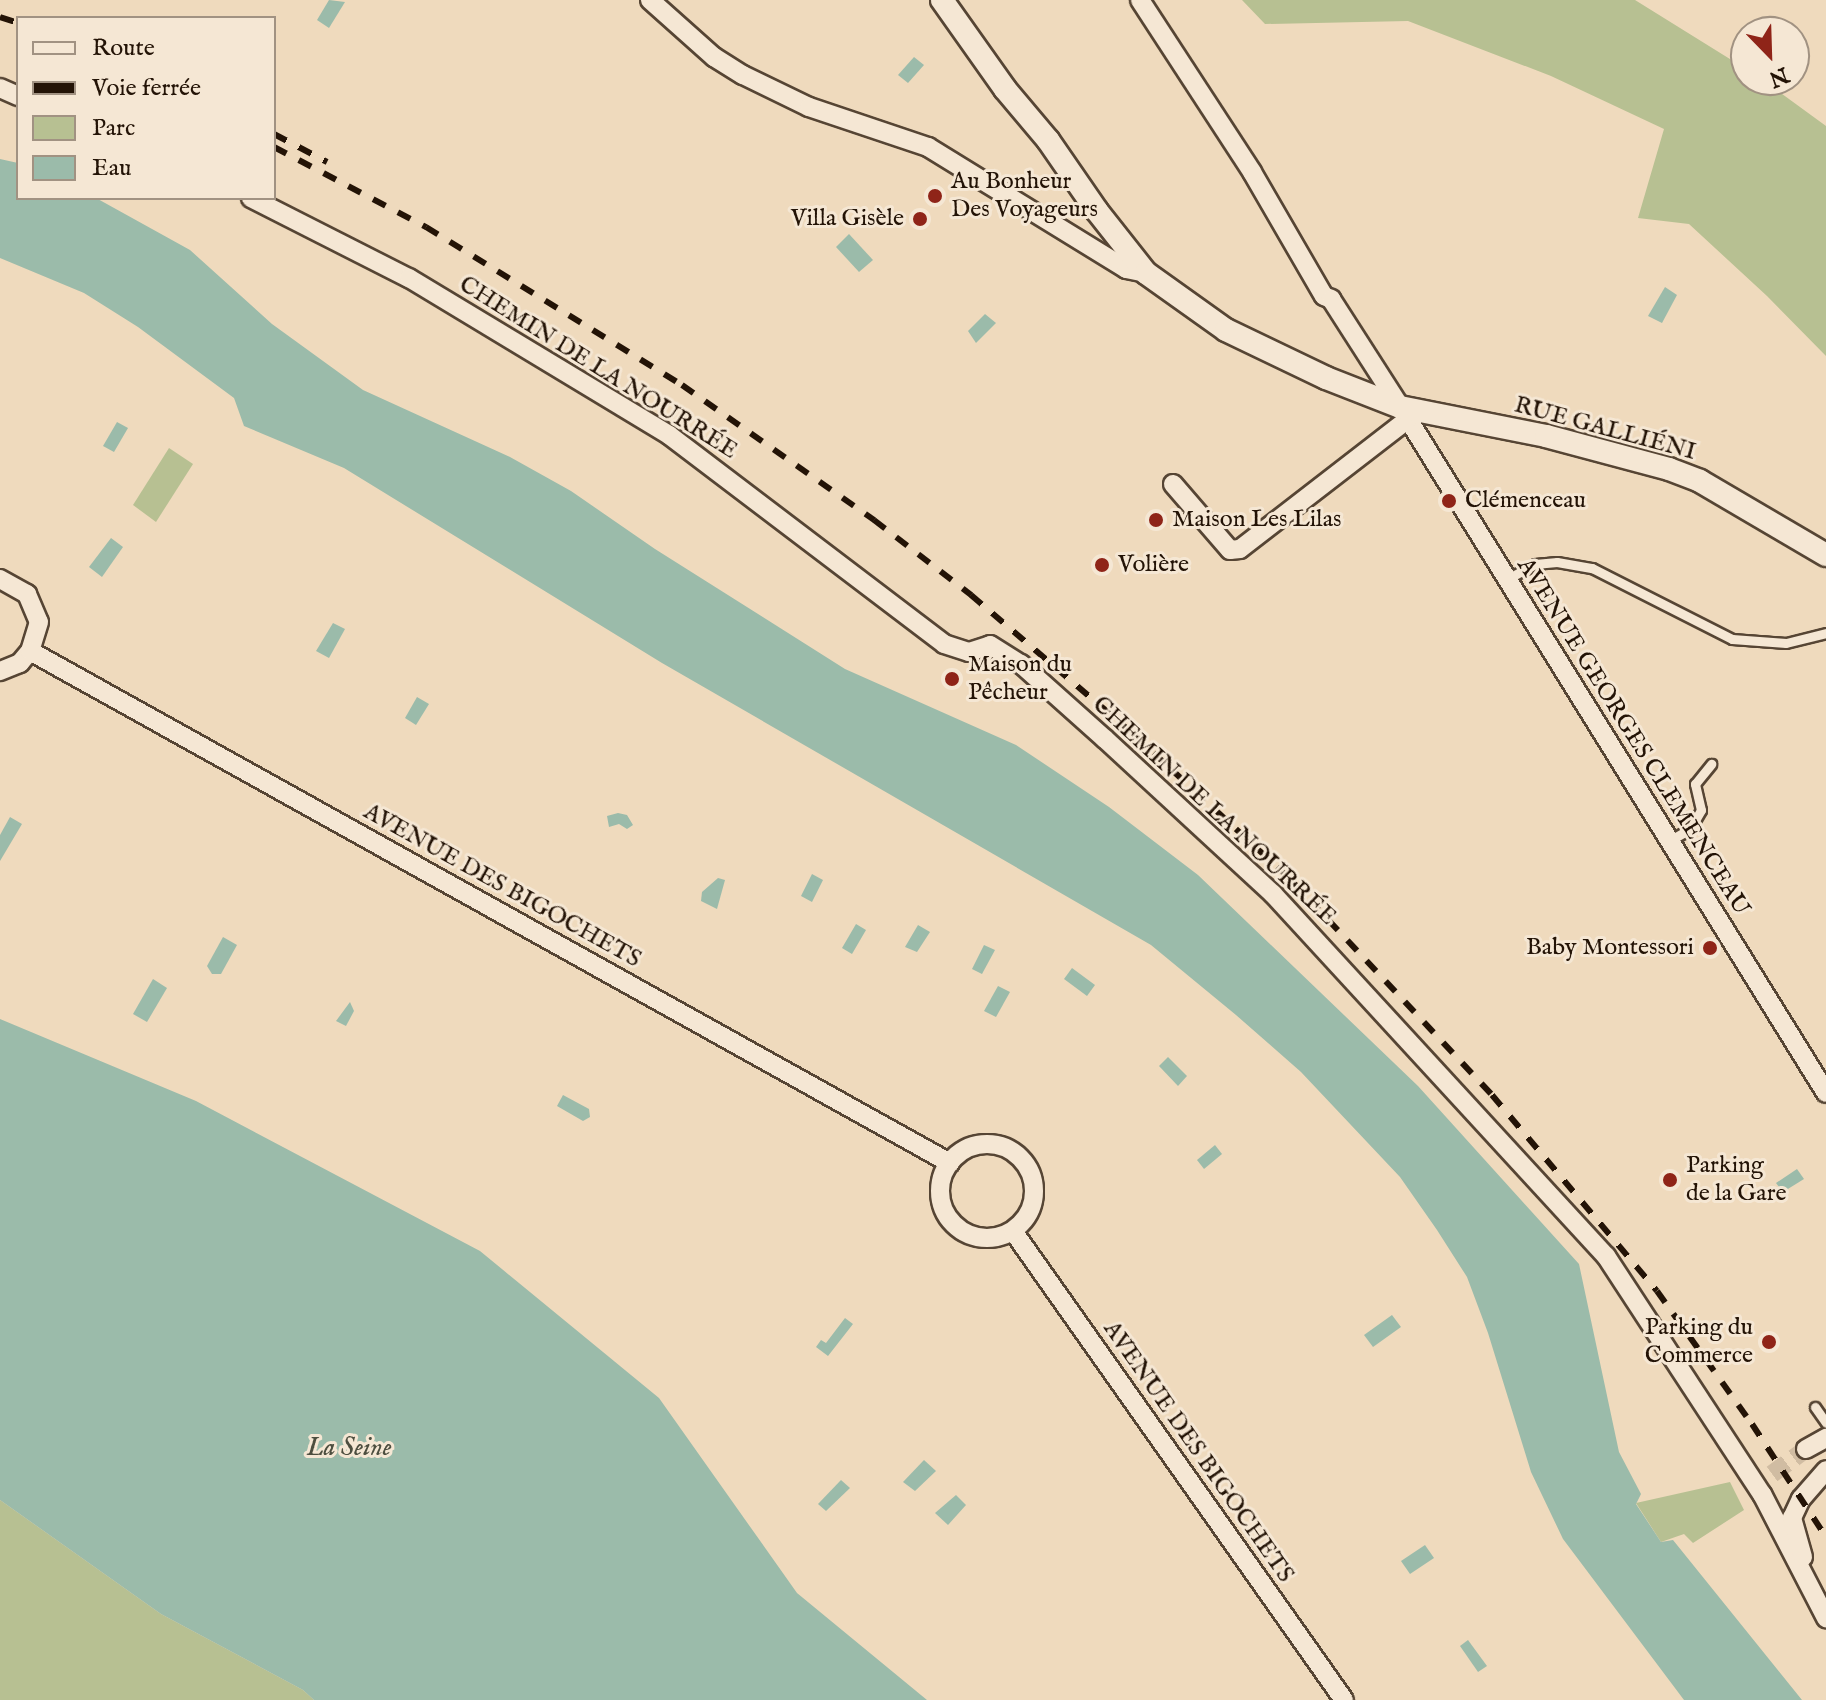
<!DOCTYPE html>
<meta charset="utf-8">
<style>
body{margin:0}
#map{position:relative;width:1826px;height:1700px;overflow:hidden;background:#efdabd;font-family:"IM FELL English",serif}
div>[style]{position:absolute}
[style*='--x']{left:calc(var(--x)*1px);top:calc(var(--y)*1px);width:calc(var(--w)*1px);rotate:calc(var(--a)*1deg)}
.green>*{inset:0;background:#b7c092}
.water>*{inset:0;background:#9bbbaa}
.minor-tunnel>*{height:18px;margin-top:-9px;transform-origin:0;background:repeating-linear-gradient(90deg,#d0bca2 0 18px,transparent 0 27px)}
.roads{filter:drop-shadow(2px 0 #564534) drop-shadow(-2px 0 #564534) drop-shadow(0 2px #564534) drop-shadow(0 -2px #564534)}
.service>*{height:9px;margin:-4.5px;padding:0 4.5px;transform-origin:4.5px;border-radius:4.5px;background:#f5e7d4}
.minor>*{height:18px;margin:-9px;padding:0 9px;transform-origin:9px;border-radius:9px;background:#f5e7d4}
.minor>.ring{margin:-9px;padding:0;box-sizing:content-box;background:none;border:18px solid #f5e7d4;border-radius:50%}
.tertiary>*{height:22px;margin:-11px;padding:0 11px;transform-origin:11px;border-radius:11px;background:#f5e7d4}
.rail>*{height:6px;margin-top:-3px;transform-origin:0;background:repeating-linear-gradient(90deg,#231306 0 14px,transparent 0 28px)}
.dots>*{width:22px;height:22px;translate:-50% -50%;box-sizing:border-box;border:4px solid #f5e7d4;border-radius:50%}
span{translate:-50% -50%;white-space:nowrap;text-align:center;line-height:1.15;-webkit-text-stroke:6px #f5e7d4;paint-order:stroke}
.poi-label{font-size:24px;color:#231306}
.left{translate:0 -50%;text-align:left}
.right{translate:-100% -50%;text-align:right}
.street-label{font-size:24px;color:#231306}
.water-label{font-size:26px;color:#4d4e3f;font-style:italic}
.legend{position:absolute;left:16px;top:16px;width:260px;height:184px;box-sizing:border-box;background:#f5e7d4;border:2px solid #a19282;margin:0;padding:10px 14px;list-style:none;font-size:24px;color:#231306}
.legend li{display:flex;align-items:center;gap:16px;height:40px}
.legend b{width:40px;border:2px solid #a19282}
.north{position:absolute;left:1730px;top:16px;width:80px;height:80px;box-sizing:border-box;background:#f5e7d4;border:2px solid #a19282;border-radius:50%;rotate:157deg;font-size:22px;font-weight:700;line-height:32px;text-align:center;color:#231306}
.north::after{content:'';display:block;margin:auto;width:28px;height:36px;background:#8f2418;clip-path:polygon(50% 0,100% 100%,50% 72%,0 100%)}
</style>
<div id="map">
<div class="green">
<i style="clip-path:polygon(1242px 0,1635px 0,1746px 69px,1746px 80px,1763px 80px,1826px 126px,1826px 356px,1767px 296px,1689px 224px,1638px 218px,1664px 129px,1551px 76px,1408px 21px,1265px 24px)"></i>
<i style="clip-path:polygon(169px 448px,193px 464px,156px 522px,133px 505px)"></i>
<i style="clip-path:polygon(1730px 1482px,1744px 1510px,1693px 1543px,1684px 1534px,1661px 1542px,1636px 1503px)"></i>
<i style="clip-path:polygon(0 1500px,161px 1614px,303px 1690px,314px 1700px,0 1700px)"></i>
</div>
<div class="water">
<i style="clip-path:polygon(329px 0,345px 2px,329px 28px,317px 20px)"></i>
<i style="clip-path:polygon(914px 57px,924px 65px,908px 83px,898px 75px)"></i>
<i style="clip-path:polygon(0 159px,18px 163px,18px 198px,96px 198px,190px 250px,272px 324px,363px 390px,510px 457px,571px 491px,655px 549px,845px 669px,1016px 745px,1109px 807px,1198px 875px,1418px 1086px,1579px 1264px,1619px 1452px,1641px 1494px,1636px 1504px,1661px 1542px,1673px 1540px,1802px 1700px,1684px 1700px,1563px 1539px,1531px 1472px,1488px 1333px,1467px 1277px,1437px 1230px,1400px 1177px,1301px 1072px,1236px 1015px,1151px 945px,662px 663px,344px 468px,244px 426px,234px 398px,138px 327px,84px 293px,0 258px)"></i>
<i style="clip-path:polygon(849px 234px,873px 260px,859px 272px,836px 247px)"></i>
<i style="clip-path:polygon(1665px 287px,1677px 295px,1662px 323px,1648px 316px)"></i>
<i style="clip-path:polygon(985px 314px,996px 323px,976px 343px,968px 331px)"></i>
<i style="clip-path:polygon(117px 422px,128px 428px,114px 452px,103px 446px)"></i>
<i style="clip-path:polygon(111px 538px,123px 547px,102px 577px,89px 567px)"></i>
<i style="clip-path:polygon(333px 623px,345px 629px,329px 658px,316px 651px)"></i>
<i style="clip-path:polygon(417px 697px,429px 704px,416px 725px,405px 718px)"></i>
<i style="clip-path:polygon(618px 813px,627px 815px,633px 825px,627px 829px,619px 824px,609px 827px,607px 816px)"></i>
<i style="clip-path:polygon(10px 817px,22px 824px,0 861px,0 835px)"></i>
<i style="clip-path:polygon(812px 874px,823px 880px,812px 902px,801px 896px)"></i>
<i style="clip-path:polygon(718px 878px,725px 880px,717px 909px,701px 901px,702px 892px)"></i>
<i style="clip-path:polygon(856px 924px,866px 930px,852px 954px,842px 948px)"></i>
<i style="clip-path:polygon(918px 925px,930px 932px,917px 952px,905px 947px)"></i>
<i style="clip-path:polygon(223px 937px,237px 945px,221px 974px,212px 974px,207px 966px)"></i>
<i style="clip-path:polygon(984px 945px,995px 950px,982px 974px,972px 969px)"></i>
<i style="clip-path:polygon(1072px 968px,1095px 985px,1087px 996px,1064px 979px)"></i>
<i style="clip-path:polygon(153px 979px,167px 988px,147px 1022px,133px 1014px)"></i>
<i style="clip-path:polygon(998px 986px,1010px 992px,996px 1017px,984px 1011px)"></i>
<i style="clip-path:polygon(350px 1002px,354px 1011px,346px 1026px,336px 1021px)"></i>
<i style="clip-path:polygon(0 1019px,196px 1101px,480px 1251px,659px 1398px,797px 1593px,927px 1700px,314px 1700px,303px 1690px,161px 1614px,0 1500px)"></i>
<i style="clip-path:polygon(1168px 1057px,1187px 1076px,1178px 1086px,1159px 1066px)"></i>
<i style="clip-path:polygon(563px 1095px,589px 1109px,590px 1117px,583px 1121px,557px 1106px)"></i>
<i style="clip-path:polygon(1215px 1145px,1222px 1154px,1204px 1169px,1197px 1160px)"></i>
<i style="clip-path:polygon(1797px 1169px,1804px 1179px,1783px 1192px,1776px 1183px)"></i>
<i style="clip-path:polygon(1392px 1315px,1401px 1327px,1373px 1347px,1364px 1335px)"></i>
<i style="clip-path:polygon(845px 1318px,853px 1324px,828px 1356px,816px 1347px,821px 1340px,826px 1343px)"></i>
<i style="clip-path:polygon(924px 1460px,936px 1471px,915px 1491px,903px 1482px)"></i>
<i style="clip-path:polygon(841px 1480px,850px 1488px,826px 1511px,818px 1504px)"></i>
<i style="clip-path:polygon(956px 1495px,966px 1505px,948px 1525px,935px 1513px)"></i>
<i style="clip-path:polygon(1425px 1545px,1434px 1558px,1410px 1574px,1401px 1561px)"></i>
<i style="clip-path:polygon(1468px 1640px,1487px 1666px,1478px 1672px,1460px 1646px)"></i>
</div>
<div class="minor-tunnel">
<i style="--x:1772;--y:1474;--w:42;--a:-36.3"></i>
</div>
<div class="roads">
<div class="service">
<i style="--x:1507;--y:579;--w:32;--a:-28"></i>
<i style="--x:1535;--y:564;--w:22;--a:-5"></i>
<i style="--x:1557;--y:562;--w:36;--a:10"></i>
<i style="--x:1592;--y:568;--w:157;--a:26.9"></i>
<i style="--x:1732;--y:639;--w:54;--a:4.2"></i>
<i style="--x:1786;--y:643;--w:41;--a:-14"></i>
<i style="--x:1669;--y:841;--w:24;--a:-30"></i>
<i style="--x:1690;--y:829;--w:22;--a:-60"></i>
<i style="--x:1701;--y:810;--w:27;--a:-103"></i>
<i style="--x:1695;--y:784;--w:26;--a:-51"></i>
<i style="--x:1815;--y:1407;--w:19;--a:55"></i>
</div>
<div class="minor">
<i style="--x:650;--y:0;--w:86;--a:41.7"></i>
<i style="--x:714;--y:57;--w:34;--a:32"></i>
<i style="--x:743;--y:75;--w:73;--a:25.9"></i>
<i style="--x:809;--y:107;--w:126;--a:18.6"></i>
<i style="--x:928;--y:147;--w:233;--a:31.6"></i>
<i style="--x:1126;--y:269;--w:20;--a:11"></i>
<i style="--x:1140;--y:0;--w:205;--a:56.9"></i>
<i style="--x:1252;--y:172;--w:143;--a:59.9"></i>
<i style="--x:1324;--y:296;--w:8;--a:23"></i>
<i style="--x:1331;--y:299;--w:143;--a:57.3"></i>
<i style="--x:1408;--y:419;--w:793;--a:58.19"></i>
<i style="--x:0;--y:88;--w:20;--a:24"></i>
<i style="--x:251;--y:198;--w:177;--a:26.9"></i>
<i style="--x:409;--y:278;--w:304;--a:31.1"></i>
<i style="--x:669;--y:435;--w:345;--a:37.2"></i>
<i style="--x:944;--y:644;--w:26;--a:18"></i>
<i style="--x:969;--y:652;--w:22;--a:-18"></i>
<i style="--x:990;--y:645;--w:36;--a:32"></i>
<i style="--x:1021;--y:664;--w:113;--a:41.8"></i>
<i style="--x:1105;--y:739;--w:229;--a:42.7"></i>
<i style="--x:1273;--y:894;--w:492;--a:47.4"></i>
<i style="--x:1606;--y:1256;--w:285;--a:56.8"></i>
<i style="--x:1762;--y:1494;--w:140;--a:62.7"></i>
<i style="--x:1173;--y:484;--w:87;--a:49.2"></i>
<i style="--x:1230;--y:550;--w:10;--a:-6"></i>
<i style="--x:1240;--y:549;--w:212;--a:-37.7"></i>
<i style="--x:0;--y:579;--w:31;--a:29"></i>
<i style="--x:27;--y:594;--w:30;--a:67"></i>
<i style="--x:39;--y:622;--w:30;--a:107"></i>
<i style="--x:30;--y:651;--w:16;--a:130"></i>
<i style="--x:20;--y:663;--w:22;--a:158"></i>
<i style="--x:30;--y:651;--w:1053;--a:29.1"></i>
<i class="ring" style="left:940px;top:1144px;width:76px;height:76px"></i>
<i style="--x:1013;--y:1231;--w:574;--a:54.79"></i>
<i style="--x:1806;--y:1449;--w:23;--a:-29"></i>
<i style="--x:1803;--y:1557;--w:41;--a:-105.8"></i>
<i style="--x:1792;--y:1518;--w:21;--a:-65"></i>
<i style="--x:1801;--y:1499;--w:38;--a:-49"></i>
</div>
<div class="tertiary">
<i style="--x:942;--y:0;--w:109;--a:54.7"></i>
<i style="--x:1005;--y:89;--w:67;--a:49.9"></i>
<i style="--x:1048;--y:140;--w:86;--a:55.4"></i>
<i style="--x:1097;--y:211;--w:79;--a:51.7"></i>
<i style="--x:1146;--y:273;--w:98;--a:35.5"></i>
<i style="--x:1226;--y:330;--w:111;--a:25.6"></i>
<i style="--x:1326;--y:378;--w:79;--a:21.4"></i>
<i style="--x:1400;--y:407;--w:149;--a:11.2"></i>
<i style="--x:1546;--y:436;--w:127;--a:15"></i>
<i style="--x:1669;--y:469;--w:33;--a:21"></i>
<i style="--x:1700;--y:481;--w:146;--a:30.4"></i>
</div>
</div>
<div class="rail">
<i style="--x:0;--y:17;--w:19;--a:18"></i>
<i style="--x:274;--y:134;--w:60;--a:27.8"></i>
<i style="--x:274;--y:147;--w:172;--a:27.8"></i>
<i style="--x:426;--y:227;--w:301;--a:31.7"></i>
<i style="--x:682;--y:385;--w:235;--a:35.1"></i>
<i style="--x:874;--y:520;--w:123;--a:37.7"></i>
<i style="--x:971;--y:595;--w:213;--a:40.6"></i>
<i style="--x:1133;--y:734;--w:214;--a:42.7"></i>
<i style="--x:1290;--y:879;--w:296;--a:46.9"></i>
<i style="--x:1492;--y:1095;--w:256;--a:49.9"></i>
<i style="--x:1657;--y:1291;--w:163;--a:54.5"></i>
<i style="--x:1752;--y:1424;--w:135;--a:56.8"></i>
</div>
<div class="dots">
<i style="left:935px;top:196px;background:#8f2418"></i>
<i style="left:920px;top:219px;background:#8f2418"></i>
<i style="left:1449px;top:501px;background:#8f2418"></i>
<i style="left:1156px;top:520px;background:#8f2418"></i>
<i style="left:1102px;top:565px;background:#8f2418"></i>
<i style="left:952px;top:679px;background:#8f2418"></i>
<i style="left:1710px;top:948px;background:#8f2418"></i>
<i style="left:1670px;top:1180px;background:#8f2418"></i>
<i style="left:1769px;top:1342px;background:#8f2418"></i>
</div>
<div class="poi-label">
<span class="left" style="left:951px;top:196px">Au Bonheur<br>Des Voyageurs</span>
<span class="right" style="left:904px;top:219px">Villa Gisèle</span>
<span class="left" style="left:1465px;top:501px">Clémenceau</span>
<span class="left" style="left:1172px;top:520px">Maison Les Lilas</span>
<span class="left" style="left:1118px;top:565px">Volière</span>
<span class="left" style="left:968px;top:679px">Maison du<br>Pêcheur</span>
<span class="right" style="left:1694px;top:948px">Baby Montessori</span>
<span class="left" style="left:1686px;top:1180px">Parking<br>de la Gare</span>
<span class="right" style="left:1753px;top:1342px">Parking du<br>Commerce</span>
</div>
<div class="street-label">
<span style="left:598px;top:368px;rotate:32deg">CHEMIN DE LA NOURRÉE</span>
<span style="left:1605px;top:429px;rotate:15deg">RUE GALLIÉNI</span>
<span style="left:1633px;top:737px;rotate:58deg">AVENUE GEORGES CLEMENCEAU</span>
<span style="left:1214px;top:811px;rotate:43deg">CHEMIN DE LA NOURRÉE</span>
<span style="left:502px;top:886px;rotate:29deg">AVENUE DES BIGOCHETS</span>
<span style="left:1198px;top:1452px;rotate:55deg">AVENUE DES BIGOCHETS</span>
</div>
<div class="water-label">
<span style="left:349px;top:1448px">La Seine</span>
</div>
<ul class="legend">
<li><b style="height:10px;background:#f5e7d4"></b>Route</li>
<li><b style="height:10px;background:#231306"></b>Voie ferrée</li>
<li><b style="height:22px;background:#b7c092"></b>Parc</li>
<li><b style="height:22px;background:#9bbbaa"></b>Eau</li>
</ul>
<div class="north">N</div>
</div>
